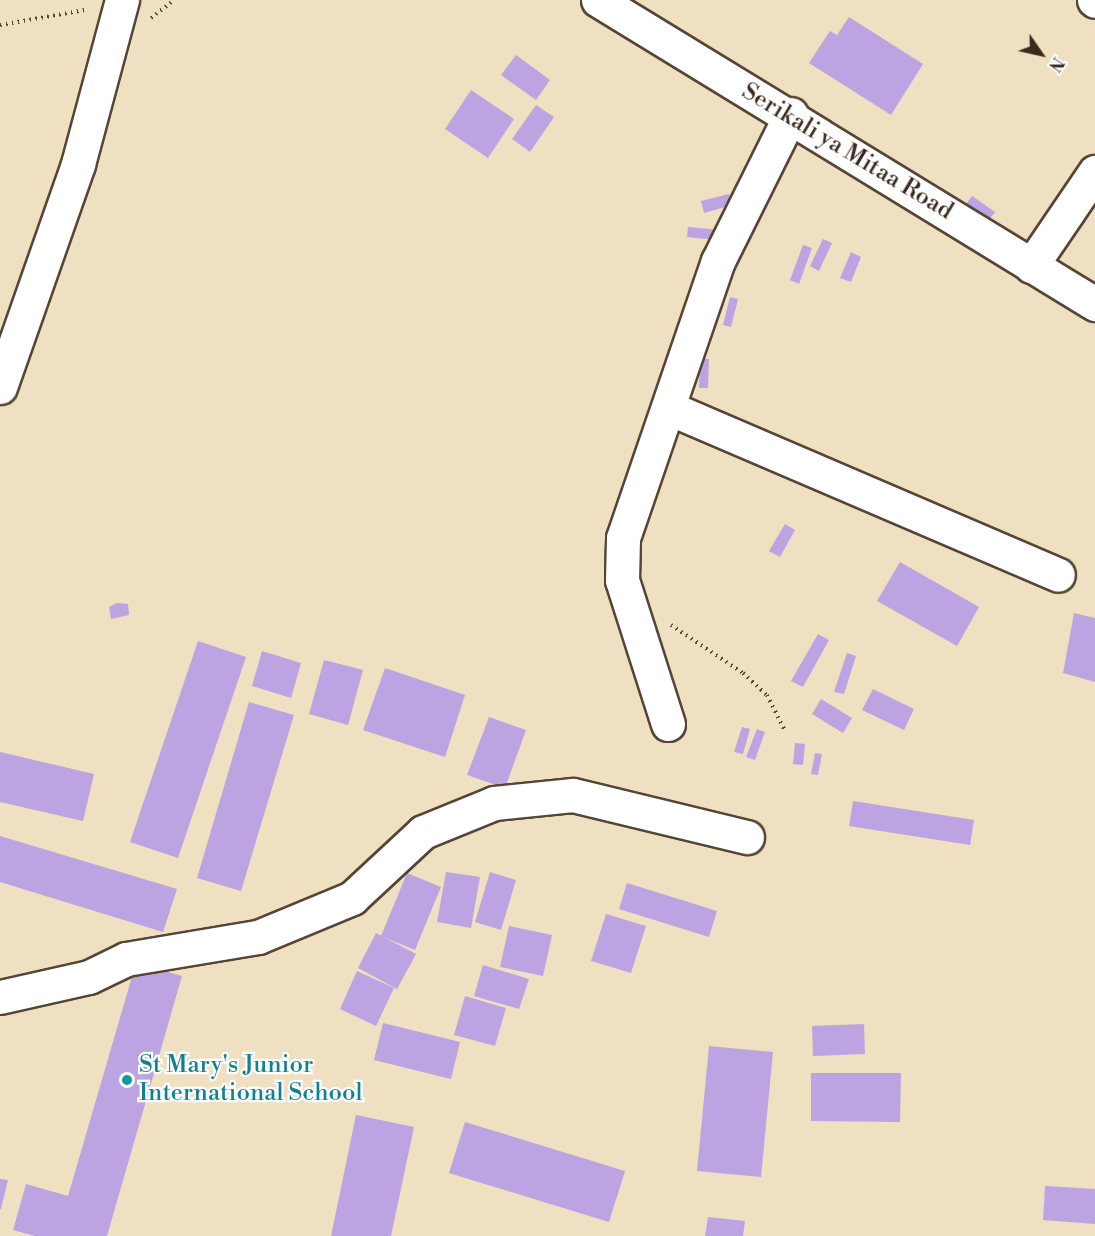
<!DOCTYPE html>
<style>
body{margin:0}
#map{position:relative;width:1095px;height:1236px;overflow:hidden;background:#eee0c0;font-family:"Libre Bodoni",serif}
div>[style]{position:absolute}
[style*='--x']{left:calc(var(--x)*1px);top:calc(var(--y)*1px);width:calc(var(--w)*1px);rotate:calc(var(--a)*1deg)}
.building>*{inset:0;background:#bca3e1}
.path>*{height:4px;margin-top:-2px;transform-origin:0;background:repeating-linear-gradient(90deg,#564536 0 1.5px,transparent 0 6px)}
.roads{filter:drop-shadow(2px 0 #564536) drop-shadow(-2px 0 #564536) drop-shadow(0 2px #564536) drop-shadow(0 -2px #564536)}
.minor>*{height:33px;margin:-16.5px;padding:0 16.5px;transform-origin:16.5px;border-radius:16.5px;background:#fff}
.dots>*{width:16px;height:16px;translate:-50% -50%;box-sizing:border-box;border:3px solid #fff;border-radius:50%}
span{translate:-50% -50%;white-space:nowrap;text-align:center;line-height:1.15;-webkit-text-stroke:4.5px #fff;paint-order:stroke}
.street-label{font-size:24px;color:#3b2a1e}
.culture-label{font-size:24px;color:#0d838f}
.left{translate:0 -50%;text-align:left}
.north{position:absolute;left:1011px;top:24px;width:60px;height:60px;-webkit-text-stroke:4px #fff;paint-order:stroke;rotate:124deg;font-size:16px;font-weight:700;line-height:24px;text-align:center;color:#3b2a1e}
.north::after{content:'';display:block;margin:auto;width:21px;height:27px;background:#3b2a1e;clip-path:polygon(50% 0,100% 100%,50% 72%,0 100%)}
</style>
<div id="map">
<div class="building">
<i style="clip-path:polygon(849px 17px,923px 64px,891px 115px,809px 63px,830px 31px,837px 35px)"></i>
<i style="clip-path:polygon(516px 55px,550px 80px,536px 100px,501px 75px)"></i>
<i style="clip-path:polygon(471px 90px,514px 119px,488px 158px,445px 129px)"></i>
<i style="clip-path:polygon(536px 105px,554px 117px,530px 152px,512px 139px)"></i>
<i style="clip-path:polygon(729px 194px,732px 205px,704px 213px,701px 201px)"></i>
<i style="clip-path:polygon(972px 196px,995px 212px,989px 220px,966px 204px)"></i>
<i style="clip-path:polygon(688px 227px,720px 230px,716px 240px,687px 237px)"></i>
<i style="clip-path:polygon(823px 239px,832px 243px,819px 271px,810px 266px)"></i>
<i style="clip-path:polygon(803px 245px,812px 248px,799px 284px,790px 280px)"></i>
<i style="clip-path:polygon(851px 252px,861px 257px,851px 282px,840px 278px)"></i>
<i style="clip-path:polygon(730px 297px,738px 299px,731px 327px,723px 325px)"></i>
<i style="clip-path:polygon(700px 359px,709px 359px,708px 388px,699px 388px)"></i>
<i style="clip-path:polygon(785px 524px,795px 530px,780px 557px,769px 551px)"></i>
<i style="clip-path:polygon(900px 562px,979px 607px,957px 646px,877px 601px)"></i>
<i style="clip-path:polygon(117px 603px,128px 604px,129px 615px,111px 619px,109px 607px)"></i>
<i style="clip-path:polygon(1074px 613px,1095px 618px,1095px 682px,1063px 673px)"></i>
<i style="clip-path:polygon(818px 634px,829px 640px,803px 687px,791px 681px)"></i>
<i style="clip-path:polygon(198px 641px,246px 657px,178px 858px,130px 842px)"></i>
<i style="clip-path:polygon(262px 651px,301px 663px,291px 698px,252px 686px)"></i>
<i style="clip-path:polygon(847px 653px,856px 656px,844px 694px,834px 692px)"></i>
<i style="clip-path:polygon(324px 660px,363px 670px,348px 725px,309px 714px)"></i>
<i style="clip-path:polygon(385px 668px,465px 695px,445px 757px,363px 730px)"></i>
<i style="clip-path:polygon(873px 689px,914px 709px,904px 730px,862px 710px)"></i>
<i style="clip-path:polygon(821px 699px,852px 718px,843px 733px,812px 714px)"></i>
<i style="clip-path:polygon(249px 702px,294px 715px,241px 891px,197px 878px)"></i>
<i style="clip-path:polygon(489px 717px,526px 730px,505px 788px,467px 775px)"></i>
<i style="clip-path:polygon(742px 727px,750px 729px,743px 754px,734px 752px)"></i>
<i style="clip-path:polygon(757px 729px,765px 732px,755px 760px,746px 757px)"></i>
<i style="clip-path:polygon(795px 743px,805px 744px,803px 765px,793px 764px)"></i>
<i style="clip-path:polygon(0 752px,94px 774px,83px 821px,0 802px)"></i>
<i style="clip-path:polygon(815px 753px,822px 754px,818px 775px,811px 774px)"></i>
<i style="clip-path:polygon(853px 801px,974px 820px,970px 845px,849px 826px)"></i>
<i style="clip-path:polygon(0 836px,177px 889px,163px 932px,0 882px)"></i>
<i style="clip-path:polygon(446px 872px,480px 877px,471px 928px,437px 922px)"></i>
<i style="clip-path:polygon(490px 872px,516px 880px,501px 930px,475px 922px)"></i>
<i style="clip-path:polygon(407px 873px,441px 887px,415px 950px,381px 936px)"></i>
<i style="clip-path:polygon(627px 883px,717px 911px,709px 937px,619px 909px)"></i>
<i style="clip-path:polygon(606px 914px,646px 926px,631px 973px,591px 961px)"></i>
<i style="clip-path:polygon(509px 926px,552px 935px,543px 976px,500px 967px)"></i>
<i style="clip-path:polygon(376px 933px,416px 954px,397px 989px,358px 968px)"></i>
<i style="clip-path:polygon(136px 963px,182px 976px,107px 1236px,35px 1236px,13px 1230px,26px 1184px,68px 1196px)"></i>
<i style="clip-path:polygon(483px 965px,529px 979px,519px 1009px,474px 996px)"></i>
<i style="clip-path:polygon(357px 971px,394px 988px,376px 1026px,340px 1009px)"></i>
<i style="clip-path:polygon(465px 996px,506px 1008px,495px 1046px,454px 1035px)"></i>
<i style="clip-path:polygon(383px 1023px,460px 1042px,451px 1079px,374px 1060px)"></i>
<i style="clip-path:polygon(864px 1024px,865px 1054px,813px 1056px,812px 1026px)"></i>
<i style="clip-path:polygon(709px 1046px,773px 1052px,761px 1177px,697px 1171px)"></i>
<i style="clip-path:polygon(811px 1073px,901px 1073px,900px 1122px,811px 1121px)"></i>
<i style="clip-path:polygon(356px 1115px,414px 1127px,391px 1236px,331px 1236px)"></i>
<i style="clip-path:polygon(465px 1122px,625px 1171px,609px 1222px,449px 1173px)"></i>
<i style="clip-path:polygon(0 1179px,8px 1180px,1px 1209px,0 1209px)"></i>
<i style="clip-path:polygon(1045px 1186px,1095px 1189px,1095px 1224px,1043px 1220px)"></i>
<i style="clip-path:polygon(708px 1217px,745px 1221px,743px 1236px,705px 1236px)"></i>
</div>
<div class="path">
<i style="--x:151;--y:18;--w:29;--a:-38"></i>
<i style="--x:0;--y:25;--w:86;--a:-10"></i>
<i style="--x:671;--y:625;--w:87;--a:33.7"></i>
<i style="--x:743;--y:673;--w:33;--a:43"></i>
<i style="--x:767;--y:695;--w:40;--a:63.4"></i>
</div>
<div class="roads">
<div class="minor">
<i style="--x:598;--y:0;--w:583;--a:31.45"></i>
<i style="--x:1094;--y:0;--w:1;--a:45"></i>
<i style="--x:1031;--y:266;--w:114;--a:-55.8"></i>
<i style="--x:0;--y:387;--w:236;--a:-70.7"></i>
<i style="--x:78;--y:164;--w:170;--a:-75"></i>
<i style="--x:669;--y:408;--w:423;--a:23.2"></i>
<i style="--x:668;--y:724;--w:151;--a:-107.7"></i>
<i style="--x:622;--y:580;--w:42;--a:-88.6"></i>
<i style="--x:623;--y:538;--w:293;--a:-71.1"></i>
<i style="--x:718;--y:261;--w:164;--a:-63.6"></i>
<i style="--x:0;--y:997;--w:91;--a:-12.7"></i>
<i style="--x:89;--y:977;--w:41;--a:-25.9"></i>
<i style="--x:126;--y:959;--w:134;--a:-9.5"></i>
<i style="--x:258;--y:937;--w:102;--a:-22.5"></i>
<i style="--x:352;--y:898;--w:97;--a:-42.9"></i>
<i style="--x:423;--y:832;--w:77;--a:-22.2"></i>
<i style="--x:494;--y:803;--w:79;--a:-5.8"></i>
<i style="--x:573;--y:795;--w:179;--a:13.6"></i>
</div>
</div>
<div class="dots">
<i style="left:127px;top:1080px;background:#0f9aa8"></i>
</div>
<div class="street-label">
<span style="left:847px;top:152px;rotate:31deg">Serikali ya Mitaa Road</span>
</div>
<div class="culture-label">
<span class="left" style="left:139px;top:1080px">St Mary's Junior<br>International School</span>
</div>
<div class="north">N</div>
</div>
